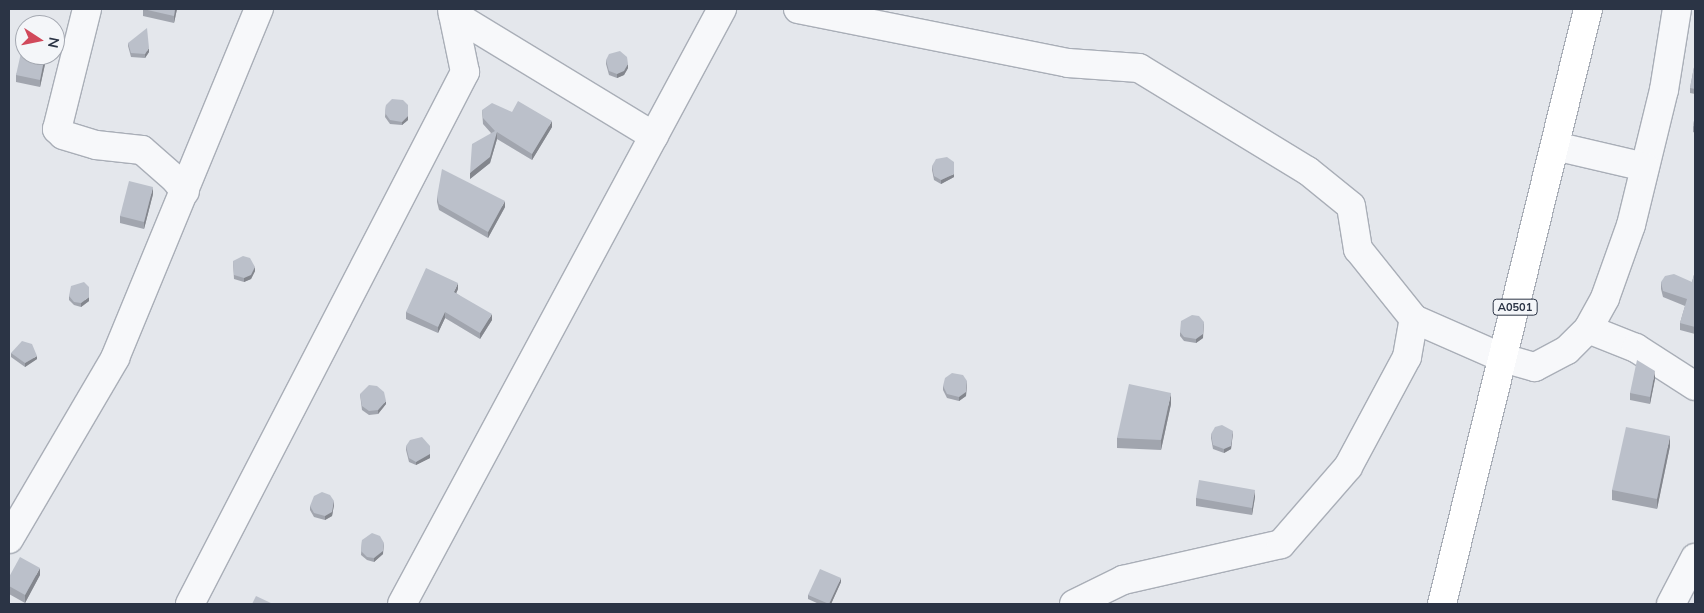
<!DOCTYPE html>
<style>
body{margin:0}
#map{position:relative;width:1704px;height:613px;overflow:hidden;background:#e4e7ec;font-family:Mulish,sans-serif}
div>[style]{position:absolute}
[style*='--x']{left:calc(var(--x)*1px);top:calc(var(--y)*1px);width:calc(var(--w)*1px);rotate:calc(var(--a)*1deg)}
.roads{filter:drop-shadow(1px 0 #a9aeb7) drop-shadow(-1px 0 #a9aeb7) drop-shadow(0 1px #a9aeb7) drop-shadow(0 -1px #a9aeb7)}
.minor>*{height:28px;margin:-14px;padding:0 14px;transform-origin:14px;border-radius:14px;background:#f7f8fa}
.highway>*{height:28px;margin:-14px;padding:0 14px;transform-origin:14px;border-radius:14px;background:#fff}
.wall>*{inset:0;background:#a1a5ae}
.shaded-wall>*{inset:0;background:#83868d}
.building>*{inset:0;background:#bbc0ca}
span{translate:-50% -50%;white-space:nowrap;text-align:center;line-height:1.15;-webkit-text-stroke:5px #f4f6f9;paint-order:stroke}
.shield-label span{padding:1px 4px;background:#f4f6f9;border:1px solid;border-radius:4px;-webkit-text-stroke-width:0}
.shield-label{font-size:11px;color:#2b3445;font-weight:700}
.frame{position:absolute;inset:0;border:10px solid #2b3445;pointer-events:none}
.north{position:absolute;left:15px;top:15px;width:50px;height:50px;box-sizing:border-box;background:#f4f6f9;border:1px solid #a4a8b1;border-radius:50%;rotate:101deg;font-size:14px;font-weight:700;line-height:20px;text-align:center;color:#2b3445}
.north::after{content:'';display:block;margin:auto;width:18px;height:22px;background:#d1495b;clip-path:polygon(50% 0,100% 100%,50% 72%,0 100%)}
</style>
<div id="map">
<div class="roads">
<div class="minor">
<i style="--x:87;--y:9;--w:124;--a:104"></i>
<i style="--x:57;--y:129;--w:8;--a:45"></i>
<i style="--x:63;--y:135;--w:34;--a:17"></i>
<i style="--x:96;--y:145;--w:46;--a:6.2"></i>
<i style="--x:142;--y:150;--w:44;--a:41.3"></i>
<i style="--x:175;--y:179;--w:16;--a:52"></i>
<i style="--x:798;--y:9;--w:275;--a:11.3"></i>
<i style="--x:1068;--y:63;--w:71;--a:4"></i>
<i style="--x:1139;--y:68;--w:198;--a:31.4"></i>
<i style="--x:1308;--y:171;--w:55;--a:39.1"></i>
<i style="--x:1351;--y:206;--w:44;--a:80.8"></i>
<i style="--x:1358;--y:249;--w:90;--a:51.3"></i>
<i style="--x:1414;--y:319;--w:97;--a:23.7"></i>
<i style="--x:1503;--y:358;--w:33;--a:16"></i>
<i style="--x:1535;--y:367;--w:36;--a:-28"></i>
<i style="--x:1567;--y:350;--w:30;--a:-45"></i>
<i style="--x:1588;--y:329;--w:35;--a:-61"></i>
<i style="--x:1605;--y:298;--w:77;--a:-70.4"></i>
<i style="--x:1631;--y:225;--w:139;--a:-76.3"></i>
<i style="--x:1664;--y:90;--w:82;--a:-80.9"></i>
<i style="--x:453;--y:14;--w:235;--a:31.3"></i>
<i style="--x:1555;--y:146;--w:92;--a:13.1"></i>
<i style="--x:1588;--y:329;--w:52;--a:21.6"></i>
<i style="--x:1636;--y:348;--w:70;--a:32.8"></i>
<i style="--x:9;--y:539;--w:210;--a:-59.6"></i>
<i style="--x:115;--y:358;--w:378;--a:-67.6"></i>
<i style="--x:190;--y:604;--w:599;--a:-62.66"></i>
<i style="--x:465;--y:72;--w:64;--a:-101.7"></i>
<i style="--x:402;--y:604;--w:676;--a:-61.73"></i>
<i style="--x:1074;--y:604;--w:55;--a:-26.1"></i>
<i style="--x:1123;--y:580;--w:162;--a:-12.8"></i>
<i style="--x:1281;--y:544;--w:102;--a:-49"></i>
<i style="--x:1348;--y:467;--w:125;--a:-61.8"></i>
<i style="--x:1407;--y:357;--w:39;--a:-80"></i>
<i style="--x:1671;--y:604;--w:52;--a:-62.4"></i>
</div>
<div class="highway">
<i style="--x:1442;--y:604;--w:613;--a:-76.21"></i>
</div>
</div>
<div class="wall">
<i style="clip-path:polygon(143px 9px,177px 9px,174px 23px,143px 16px)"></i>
<i style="clip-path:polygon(128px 43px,149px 52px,145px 58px,131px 57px,128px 46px)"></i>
<i style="clip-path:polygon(25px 55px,47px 55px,40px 87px,16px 82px,16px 75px)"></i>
<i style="clip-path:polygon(606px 60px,628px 68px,624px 75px,617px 78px,609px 75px,606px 64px)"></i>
<i style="clip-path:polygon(1695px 62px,1695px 94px,1690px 93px,1690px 88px)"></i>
<i style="clip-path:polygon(386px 105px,408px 105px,408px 120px,402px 125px,390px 124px,385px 117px)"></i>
<i style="clip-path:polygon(482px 110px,512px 112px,552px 127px,532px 160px,497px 139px,490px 163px,470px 179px,491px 133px,483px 124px)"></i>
<i style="clip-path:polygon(1695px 115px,1695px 133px,1693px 132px,1693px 126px)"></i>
<i style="clip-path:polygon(932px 166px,954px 177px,941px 184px,934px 180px,932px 170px)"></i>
<i style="clip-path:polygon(153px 194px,144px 229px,120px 223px,120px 216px)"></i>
<i style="clip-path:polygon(437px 197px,505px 207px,488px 238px,439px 210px,437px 202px)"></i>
<i style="clip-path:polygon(233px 261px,255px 271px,251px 279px,244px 282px,234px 279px)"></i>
<i style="clip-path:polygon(1695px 271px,1695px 334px,1680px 330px,1680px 323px,1685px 306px,1663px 297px,1661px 289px,1661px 282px,1692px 282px)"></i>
<i style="clip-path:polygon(458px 289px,456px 293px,492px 320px,480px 339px,445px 318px,438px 333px,406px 319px,406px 312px)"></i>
<i style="clip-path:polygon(69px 296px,89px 301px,81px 307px,74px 305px,69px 300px)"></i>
<i style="clip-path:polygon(1180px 332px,1203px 338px,1196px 343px,1184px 341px,1180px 336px)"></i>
<i style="clip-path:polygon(11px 353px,37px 359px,25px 367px,11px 357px)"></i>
<i style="clip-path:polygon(1655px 379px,1650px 404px,1630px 400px,1630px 393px)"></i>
<i style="clip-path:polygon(967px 384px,966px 396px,959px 401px,947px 398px,943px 390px,943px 386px)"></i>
<i style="clip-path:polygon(360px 394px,386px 404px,378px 414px,369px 415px,362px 410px)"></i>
<i style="clip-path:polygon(1171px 404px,1161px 450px,1117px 448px,1117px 438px)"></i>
<i style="clip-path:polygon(1211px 434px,1233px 434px,1231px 449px,1224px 453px,1213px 449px,1211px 438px)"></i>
<i style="clip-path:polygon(406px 446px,430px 458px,416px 465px,409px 462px,406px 450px)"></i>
<i style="clip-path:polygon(1670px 446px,1657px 509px,1612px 500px,1612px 490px)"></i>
<i style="clip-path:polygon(1255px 497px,1252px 515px,1196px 506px,1196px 498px)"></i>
<i style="clip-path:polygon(334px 505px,332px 516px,325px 520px,314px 517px,310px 510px,310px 506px)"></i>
<i style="clip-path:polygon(362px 540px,383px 554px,374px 562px,367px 560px,361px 555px)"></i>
<i style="clip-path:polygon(40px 575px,25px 603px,9px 594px,9px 577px)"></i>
<i style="clip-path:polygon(841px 582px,831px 604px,819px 604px,808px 599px,808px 595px)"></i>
</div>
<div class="shaded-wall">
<i style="clip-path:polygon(175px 9px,177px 9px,174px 23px,174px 16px)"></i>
<i style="clip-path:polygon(149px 48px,149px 52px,145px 58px,145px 54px)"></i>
<i style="clip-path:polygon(45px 55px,47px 55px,40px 87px,40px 80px)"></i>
<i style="clip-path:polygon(628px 64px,628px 68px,624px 75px,617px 78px,617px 74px)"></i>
<i style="clip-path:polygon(408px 116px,408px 120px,402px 125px,402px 122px)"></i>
<i style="clip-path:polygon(552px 121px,552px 127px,532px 160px,532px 154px)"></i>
<i style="clip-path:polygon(497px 132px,497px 139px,490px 163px,470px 179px,470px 173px)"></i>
<i style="clip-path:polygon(954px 174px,954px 177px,941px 184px,941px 180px)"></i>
<i style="clip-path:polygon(153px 187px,153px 194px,144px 229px,144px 222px)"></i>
<i style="clip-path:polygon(505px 201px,505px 207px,488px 238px,488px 232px)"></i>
<i style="clip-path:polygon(255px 267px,255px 271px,251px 279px,244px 282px,244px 278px)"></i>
<i style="clip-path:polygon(458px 283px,458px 289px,454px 298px,454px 292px)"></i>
<i style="clip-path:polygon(89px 297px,89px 301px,81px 307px,81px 303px)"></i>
<i style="clip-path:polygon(445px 312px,445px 318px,438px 333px,438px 327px)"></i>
<i style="clip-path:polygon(492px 314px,492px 320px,480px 339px,480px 333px)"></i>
<i style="clip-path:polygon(1204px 322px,1203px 338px,1196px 343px,1196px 339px)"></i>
<i style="clip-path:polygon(37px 356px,37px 359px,25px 367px,25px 363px)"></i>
<i style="clip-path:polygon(1655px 371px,1655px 379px,1650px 404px,1650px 397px)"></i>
<i style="clip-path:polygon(967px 381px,966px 396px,959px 401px,959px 397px)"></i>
<i style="clip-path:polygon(1171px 393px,1171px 404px,1161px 450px,1161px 440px)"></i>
<i style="clip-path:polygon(386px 401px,386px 404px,378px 414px,378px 410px)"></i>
<i style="clip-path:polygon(1233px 431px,1231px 449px,1224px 453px,1224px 449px)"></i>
<i style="clip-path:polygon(1670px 436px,1670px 446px,1657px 509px,1657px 499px)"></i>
<i style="clip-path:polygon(430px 446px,430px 458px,416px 465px,416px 462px)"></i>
<i style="clip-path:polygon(1255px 490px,1255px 497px,1252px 515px,1252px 508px)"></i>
<i style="clip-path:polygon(334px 501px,334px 505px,332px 516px,325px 520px,325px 516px)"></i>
<i style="clip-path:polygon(384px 543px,383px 554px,374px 562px,374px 558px)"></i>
<i style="clip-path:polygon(40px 568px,40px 575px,25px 603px,25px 595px)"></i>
<i style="clip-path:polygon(841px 578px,841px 582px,831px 604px,829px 604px)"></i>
</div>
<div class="building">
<i style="clip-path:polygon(143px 9px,175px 9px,174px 16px)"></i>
<i style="clip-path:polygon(147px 28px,149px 48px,145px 54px,131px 53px,128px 43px)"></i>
<i style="clip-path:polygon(25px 35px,25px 55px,45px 55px,40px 80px,16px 75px)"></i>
<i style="clip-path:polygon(620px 51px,627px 57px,628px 64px,624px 71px,617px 74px,609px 71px,606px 60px,609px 54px)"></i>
<i style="clip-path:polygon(1695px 62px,1695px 89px,1690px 88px)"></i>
<i style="clip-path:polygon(392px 99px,403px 100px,408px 105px,408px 116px,402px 122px,390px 120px,385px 113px,386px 105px)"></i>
<i style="clip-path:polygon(518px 101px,552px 121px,532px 154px,497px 132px,490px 157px,470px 173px,472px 144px,495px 131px,483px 118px,482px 110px,492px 103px,512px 112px)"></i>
<i style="clip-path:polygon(1695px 115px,1695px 127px,1693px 126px)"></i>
<i style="clip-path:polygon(947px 157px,954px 162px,954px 174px,941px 180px,934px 176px,932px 166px,936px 159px)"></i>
<i style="clip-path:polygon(442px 169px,505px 201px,488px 232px,439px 204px,437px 197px)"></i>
<i style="clip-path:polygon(129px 181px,153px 187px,144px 222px,120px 216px)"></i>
<i style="clip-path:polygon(243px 256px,250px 258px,255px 267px,251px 275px,244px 278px,234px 275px,233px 261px)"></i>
<i style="clip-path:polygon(426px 268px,458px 283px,454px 292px,492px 314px,480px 333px,445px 312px,438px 327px,406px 312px)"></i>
<i style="clip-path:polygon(1695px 271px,1695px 327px,1680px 323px,1687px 299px,1663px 291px,1661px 282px,1665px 276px,1674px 274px,1692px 282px)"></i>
<i style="clip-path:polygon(84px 282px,89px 287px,89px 297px,81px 303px,74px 302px,69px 296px,71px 286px)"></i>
<i style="clip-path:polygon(1192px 315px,1199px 316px,1204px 322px,1203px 334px,1196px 339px,1184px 337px,1180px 332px,1181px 321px)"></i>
<i style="clip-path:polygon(22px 341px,32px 344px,37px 356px,25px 363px,11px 353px)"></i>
<i style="clip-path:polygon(1637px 360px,1655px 371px,1650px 397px,1630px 393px)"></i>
<i style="clip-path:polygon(952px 373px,963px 375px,967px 381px,966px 392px,959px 397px,947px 394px,943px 386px,945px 378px)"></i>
<i style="clip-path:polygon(1129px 384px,1171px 393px,1161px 440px,1117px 438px)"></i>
<i style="clip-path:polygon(369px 385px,377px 386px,384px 392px,386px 401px,378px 410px,369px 411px,362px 406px,360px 394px)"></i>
<i style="clip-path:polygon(1222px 425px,1233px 431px,1231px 446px,1224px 449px,1213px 445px,1211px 434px,1215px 427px)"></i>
<i style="clip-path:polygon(1626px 427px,1670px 436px,1657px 499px,1612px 490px)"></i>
<i style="clip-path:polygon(422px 437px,430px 446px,430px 454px,416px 462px,409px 458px,406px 446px,410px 440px)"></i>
<i style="clip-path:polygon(1199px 480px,1255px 490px,1252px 508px,1196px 498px)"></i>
<i style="clip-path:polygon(322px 492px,330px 495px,334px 501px,332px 512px,325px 516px,314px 513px,310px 506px,314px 496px)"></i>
<i style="clip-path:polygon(372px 533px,380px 536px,384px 543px,383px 551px,374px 558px,367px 557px,361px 551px,362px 540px)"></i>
<i style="clip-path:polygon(20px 557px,40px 568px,25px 595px,9px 586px,9px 577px)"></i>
<i style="clip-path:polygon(820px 569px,841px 578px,829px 604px,808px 595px)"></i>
<i style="clip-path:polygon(256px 596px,273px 604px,252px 604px)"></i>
</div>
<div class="shield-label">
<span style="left:1515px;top:307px">A0501</span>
</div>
<div class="frame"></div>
<div class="north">N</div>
</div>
